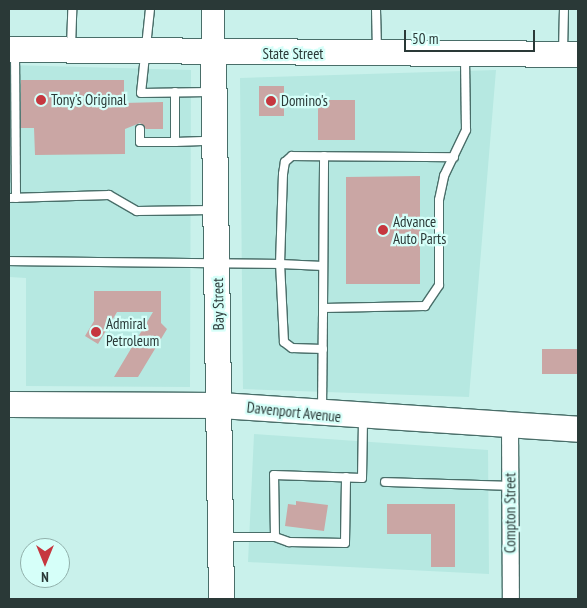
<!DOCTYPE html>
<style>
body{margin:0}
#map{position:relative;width:587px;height:608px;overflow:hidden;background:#c9f1eb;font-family:"PT Sans Narrow",sans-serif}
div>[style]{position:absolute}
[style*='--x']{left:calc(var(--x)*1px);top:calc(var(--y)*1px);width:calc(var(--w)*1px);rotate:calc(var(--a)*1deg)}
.built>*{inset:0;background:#b6e8e1}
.building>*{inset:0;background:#caa6a4}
.roads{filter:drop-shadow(1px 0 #496e69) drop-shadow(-1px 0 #496e69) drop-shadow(0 1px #496e69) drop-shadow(0 -1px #496e69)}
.service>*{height:8px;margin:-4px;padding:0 4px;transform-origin:4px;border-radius:4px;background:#fff}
.minor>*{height:16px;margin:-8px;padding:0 8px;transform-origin:8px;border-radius:8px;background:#fff}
.secondary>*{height:22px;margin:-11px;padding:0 11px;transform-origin:11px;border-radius:11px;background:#fff}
.primary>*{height:25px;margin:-12.5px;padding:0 12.5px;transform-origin:12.5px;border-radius:12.5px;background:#fff}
.dots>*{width:14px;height:14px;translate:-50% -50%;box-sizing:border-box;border:2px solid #d6fff9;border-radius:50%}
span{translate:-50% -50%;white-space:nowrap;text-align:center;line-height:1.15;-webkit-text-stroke:4.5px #d6fff9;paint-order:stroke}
.street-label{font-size:15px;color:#2a3937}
.poi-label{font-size:15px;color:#2a3937}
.left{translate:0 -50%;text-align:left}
.frame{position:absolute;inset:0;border:10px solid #2a3937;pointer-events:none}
.north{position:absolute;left:20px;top:538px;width:50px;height:50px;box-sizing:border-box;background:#d6fff9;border:1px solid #91b0ab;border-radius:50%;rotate:180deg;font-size:14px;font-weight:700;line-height:20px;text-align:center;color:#2a3937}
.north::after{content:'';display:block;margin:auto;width:18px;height:22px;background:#c6373f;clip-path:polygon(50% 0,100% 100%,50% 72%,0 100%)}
.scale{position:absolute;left:404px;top:30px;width:131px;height:22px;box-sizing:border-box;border:2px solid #2a3937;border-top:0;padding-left:6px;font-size:15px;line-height:18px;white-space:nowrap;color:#2a3937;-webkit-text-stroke:4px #d6fff9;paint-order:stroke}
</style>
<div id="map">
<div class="built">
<i style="clip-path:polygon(9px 65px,191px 70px,190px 387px,26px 386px,26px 278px,9px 277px)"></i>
<i style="clip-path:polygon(496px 70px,469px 397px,243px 389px,240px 78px)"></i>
<i style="clip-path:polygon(254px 434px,488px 450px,489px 574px,248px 562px)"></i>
</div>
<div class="building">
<i style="clip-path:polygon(21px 80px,124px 80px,124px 103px,163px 102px,163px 129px,146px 129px,140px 123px,125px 129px,125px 154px,35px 155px,34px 128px,21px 128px)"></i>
<i style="clip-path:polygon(259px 86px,284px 86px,284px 116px,259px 116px)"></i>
<i style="clip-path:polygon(318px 100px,355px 100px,355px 140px,318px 140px)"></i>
<i style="clip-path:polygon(420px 176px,420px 284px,346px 284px,346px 177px)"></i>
<i style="clip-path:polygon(94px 291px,161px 291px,161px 323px,167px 329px,138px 377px,114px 377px,153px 312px,117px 312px,98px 344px,85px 336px,94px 321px)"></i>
<i style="clip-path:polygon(542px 349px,578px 349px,578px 374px,542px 374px)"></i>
<i style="clip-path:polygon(296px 501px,328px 505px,324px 531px,285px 526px,288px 504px,296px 505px)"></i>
<i style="clip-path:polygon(387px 504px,455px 504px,455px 567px,431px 567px,431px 534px,387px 534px)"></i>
</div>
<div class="roads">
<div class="service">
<i style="--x:150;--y:9;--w:84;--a:96.1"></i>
<i style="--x:141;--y:93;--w:69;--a:-0.8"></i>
<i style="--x:376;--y:9;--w:40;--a:88.6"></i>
<i style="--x:71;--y:47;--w:38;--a:-88"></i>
<i style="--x:15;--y:52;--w:146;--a:89.6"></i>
<i style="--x:563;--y:52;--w:43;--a:-88.7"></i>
<i style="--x:175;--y:92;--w:50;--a:90"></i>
<i style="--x:175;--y:142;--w:35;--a:-2"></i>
<i style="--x:140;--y:129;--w:13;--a:90"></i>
<i style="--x:140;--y:142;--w:35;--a:0"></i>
<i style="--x:9;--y:198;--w:100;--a:-1.7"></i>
<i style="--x:109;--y:195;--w:32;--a:30"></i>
<i style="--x:137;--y:211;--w:76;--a:-0.8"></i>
<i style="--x:9;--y:261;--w:271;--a:0.6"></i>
<i style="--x:280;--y:264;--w:90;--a:-88.1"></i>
<i style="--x:283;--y:174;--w:12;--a:-81"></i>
<i style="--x:285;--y:162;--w:9;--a:-41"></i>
<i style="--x:292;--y:156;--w:162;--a:0.4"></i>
<i style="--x:323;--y:308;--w:152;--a:-89.6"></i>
<i style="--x:323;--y:349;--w:31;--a:-178"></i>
<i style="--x:292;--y:348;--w:10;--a:-143"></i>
<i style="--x:284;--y:342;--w:78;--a:-92.9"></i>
<i style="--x:280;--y:264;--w:43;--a:2.7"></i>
<i style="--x:322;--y:409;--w:101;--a:-89.4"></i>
<i style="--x:323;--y:308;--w:102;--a:-1.1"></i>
<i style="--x:425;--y:306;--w:25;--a:-56"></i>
<i style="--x:439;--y:285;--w:85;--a:-90"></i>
<i style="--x:439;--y:200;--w:25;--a:-78"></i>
<i style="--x:444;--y:176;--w:51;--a:-64.4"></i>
<i style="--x:466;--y:130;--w:74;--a:-90.8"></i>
<i style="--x:385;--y:482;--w:125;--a:1.8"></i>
<i style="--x:224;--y:537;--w:51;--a:0"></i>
<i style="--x:275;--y:537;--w:62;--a:-90.9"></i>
<i style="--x:274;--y:475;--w:88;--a:2"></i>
<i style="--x:362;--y:478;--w:60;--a:-89"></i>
<i style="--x:275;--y:537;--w:15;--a:20"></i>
<i style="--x:289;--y:542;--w:56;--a:1"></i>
<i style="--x:345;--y:543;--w:66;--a:-89.1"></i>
</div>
<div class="minor">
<i style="--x:510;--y:426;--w:173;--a:89.7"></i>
</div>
<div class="secondary">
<i style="--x:213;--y:54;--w:45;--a:-90"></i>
</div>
<div class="primary">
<i style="--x:9;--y:49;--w:569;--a:0.5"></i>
<i style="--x:213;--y:54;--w:545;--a:89.16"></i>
<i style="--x:9;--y:404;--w:211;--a:0.3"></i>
<i style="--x:220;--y:405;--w:359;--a:3.8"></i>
</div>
</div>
<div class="dots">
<i style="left:41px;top:100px;background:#c6373f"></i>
<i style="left:271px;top:101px;background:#c6373f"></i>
<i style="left:383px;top:230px;background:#c6373f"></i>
<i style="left:96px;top:332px;background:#c6373f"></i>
</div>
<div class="street-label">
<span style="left:293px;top:54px">State Street</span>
<span style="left:218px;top:304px;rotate:-91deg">Bay Street</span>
<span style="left:294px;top:412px;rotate:6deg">Davenport Avenue</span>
<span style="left:510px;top:513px;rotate:-90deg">Compton Street</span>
</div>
<div class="poi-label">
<span class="left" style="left:51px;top:100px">Tony's Original</span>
<span class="left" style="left:281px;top:101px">Domino's</span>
<span class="left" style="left:393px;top:230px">Advance<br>Auto Parts</span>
<span class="left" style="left:106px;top:332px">Admiral<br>Petroleum</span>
</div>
<div class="frame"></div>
<div class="north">N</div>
<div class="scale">50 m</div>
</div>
